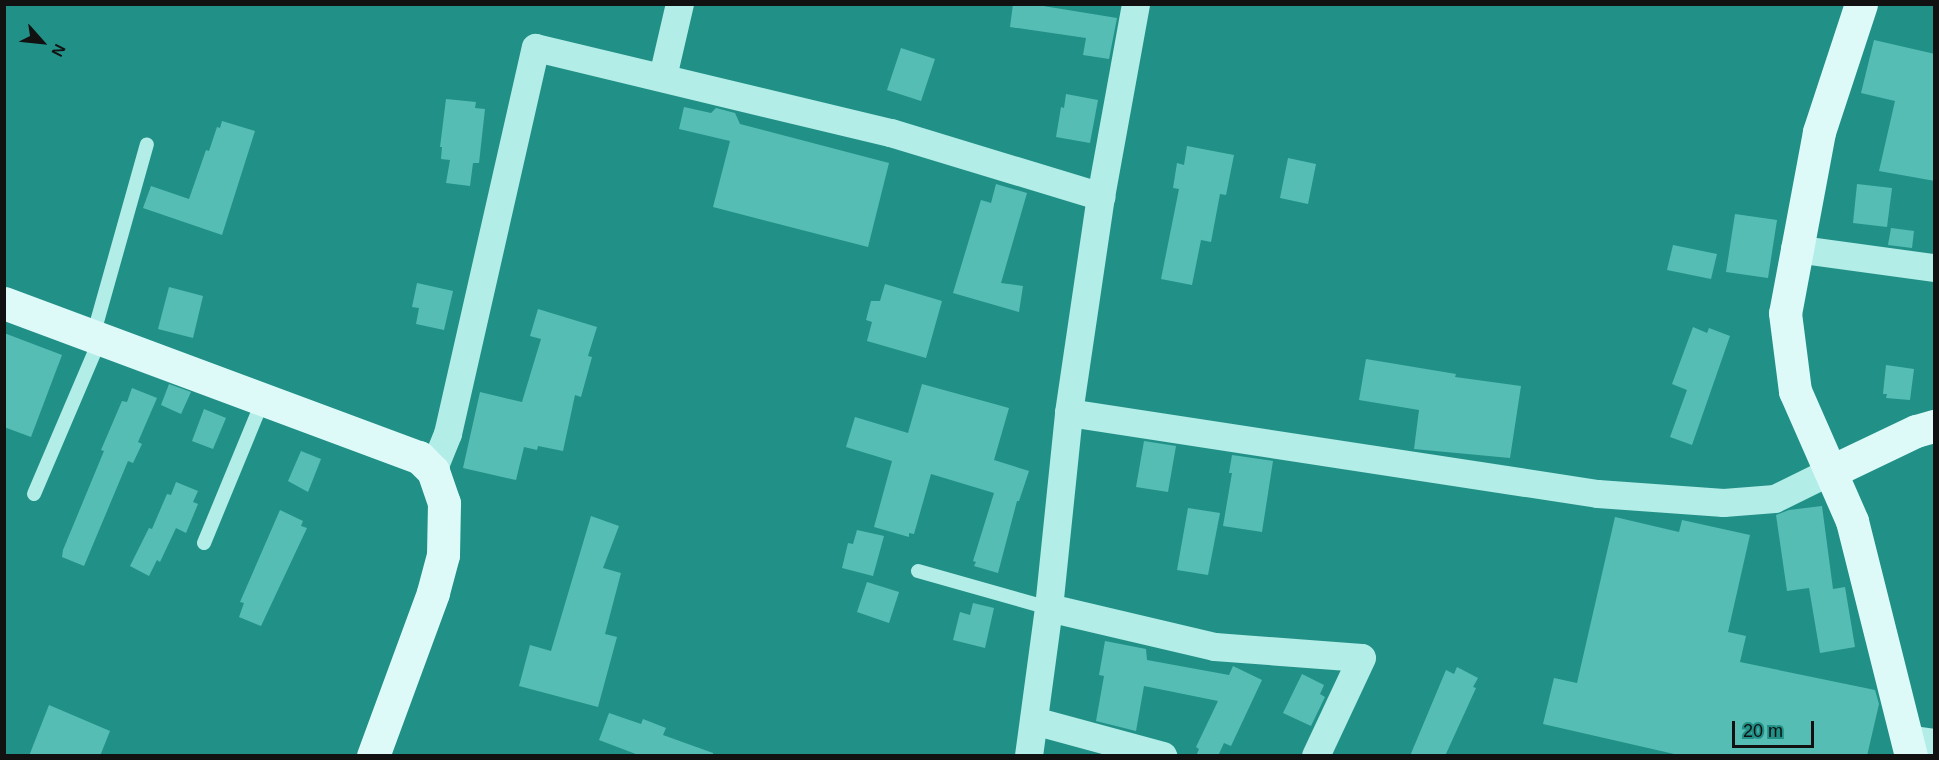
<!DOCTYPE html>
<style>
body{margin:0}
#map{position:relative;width:1939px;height:760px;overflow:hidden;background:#219188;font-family:Arial,sans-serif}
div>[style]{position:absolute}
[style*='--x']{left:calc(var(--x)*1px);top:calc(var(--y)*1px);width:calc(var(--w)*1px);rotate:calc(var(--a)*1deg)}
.building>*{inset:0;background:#56bdb4}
.lane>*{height:14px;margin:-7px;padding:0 7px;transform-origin:7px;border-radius:7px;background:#b2ede7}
.street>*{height:28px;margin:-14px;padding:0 14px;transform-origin:14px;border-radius:14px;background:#b2ede7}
.secondary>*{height:33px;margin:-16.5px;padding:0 16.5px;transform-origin:16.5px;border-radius:16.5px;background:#defaf8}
span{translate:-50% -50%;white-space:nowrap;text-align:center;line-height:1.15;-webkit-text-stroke:6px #219188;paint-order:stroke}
.frame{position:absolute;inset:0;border:6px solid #111;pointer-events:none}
.north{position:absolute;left:12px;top:12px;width:60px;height:60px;-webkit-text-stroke:4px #219188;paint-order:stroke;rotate:117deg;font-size:16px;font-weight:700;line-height:24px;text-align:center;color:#111}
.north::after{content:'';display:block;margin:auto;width:21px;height:27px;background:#111;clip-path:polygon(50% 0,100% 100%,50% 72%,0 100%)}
.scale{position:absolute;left:1732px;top:721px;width:82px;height:27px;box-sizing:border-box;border:3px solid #111;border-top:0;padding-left:8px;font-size:18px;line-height:21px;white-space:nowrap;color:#111;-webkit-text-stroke:4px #219188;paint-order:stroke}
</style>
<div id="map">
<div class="building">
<i style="clip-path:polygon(1013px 4px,1031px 4px,1117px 18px,1109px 59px,1083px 55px,1086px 38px,1010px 27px)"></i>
<i style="clip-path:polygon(1874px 40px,1935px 54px,1935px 181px,1879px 171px,1895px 101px,1861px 93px)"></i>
<i style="clip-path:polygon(901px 48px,935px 59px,921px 101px,887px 90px)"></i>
<i style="clip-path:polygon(1066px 94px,1098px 100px,1090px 143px,1056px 137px,1061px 107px,1064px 108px)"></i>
<i style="clip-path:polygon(446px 99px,476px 102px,475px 108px,485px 109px,479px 163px,473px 163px,470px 186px,446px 183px,450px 160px,441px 159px,442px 147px,440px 147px)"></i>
<i style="clip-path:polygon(684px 107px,711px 113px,716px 108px,735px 113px,740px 124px,889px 163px,868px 247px,713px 207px,730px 141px,679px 129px)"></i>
<i style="clip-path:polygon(222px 121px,255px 131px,222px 235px,143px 208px,151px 186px,189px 199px,206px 150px,209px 151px,217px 127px,220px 128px)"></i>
<i style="clip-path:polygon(1187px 146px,1234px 155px,1226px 195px,1220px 194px,1211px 242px,1201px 240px,1192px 285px,1161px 279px,1179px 189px,1173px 188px,1177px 163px,1184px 165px)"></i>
<i style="clip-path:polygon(1288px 158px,1316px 164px,1308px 204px,1280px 198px)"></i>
<i style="clip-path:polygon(996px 184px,1027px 193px,1001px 283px,1023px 286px,1019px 312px,953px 293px,981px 200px,991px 203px)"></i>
<i style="clip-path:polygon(1857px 184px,1892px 188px,1887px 227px,1853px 223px)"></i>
<i style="clip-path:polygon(1735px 214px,1777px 220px,1768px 278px,1726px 272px)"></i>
<i style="clip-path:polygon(1891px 228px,1914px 231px,1912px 248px,1888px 245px)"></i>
<i style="clip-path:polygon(1673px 245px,1717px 254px,1711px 279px,1667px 270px)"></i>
<i style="clip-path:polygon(417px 283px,453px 291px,444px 330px,416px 324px,419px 308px,412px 307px)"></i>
<i style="clip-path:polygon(885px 284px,942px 301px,926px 358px,867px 341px,872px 322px,866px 320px,871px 301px,880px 301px)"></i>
<i style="clip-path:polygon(169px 287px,203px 296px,193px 338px,158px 329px)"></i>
<i style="clip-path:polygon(538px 309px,597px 327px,588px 356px,592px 357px,581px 397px,575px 395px,563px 451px,538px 446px,537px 450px,524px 447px,516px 480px,463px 468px,480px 392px,522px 402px,541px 339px,530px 336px)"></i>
<i style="clip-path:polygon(1693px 327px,1707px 333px,1709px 328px,1730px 336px,1692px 445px,1670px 437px,1687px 390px,1672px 384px)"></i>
<i style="clip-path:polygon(4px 333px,62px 355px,31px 437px,4px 427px)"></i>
<i style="clip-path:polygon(1366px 359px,1456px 374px,1455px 377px,1521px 386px,1510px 458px,1414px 449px,1419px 410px,1359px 400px)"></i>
<i style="clip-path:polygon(1886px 365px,1914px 369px,1910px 400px,1886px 398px,1887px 394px,1883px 394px)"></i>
<i style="clip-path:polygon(169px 384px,191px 392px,181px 414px,161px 405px)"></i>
<i style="clip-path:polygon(922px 384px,1009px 408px,994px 460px,1029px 471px,1019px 501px,1017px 501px,998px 573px,974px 566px,976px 562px,973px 561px,994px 493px,931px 474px,914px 534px,909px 533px,909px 537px,874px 527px,892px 461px,846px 447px,855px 417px,908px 433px)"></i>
<i style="clip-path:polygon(132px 388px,157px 398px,138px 442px,142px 444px,133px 463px,128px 461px,84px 566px,62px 557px,63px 550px,104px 451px,101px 450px,122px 401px,127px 402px)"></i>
<i style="clip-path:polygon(204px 409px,226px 418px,213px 449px,192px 441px)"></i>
<i style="clip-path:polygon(1144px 441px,1176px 446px,1168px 492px,1136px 487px)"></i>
<i style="clip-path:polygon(301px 451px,321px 459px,308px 492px,288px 481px)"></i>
<i style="clip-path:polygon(1232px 455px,1273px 461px,1262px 532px,1223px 526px,1232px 473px,1229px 473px)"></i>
<i style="clip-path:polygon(176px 482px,198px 491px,193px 502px,198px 504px,186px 533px,176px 528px,160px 562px,157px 560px,149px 576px,130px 566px,149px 528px,152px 529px,167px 494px,171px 495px)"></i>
<i style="clip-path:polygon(1822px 506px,1833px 589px,1845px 587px,1855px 647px,1820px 653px,1809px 588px,1787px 591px,1776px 515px,1789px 510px)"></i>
<i style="clip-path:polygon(1188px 508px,1220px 513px,1208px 575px,1177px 570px)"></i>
<i style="clip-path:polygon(280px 510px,303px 521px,301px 526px,307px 528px,261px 626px,239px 617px,244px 603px,240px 602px)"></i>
<i style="clip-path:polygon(591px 516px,619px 526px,603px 568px,621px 573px,605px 634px,617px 637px,598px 707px,519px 686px,530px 645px,551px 651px)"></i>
<i style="clip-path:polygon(1615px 517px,1679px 532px,1682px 520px,1750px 535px,1728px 632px,1746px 636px,1740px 662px,1875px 690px,1879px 704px,1867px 756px,1683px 756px,1543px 724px,1554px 678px,1577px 683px)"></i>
<i style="clip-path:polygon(857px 530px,884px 536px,873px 576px,842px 568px,848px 543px,853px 544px)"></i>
<i style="clip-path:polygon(867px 582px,899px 592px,889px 623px,857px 612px)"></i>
<i style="clip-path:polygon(973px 603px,994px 608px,985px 648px,953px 640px,960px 612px,970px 615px)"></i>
<i style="clip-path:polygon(1105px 641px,1146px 649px,1147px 660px,1229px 675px,1233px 666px,1262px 680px,1231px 746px,1224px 743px,1218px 756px,1196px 756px,1199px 749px,1196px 747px,1218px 701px,1144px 686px,1136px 731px,1096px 721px,1104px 676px,1099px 675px)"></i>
<i style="clip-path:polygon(1457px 667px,1478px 678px,1473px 687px,1476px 688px,1445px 756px,1410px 756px,1446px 670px,1454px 674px)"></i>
<i style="clip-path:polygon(1302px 674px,1324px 685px,1320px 694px,1325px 697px,1311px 726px,1283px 713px)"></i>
<i style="clip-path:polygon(49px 705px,110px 731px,100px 756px,29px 756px)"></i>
<i style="clip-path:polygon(609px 713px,641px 724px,643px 719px,666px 728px,663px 735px,713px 753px,713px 756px,641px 756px,599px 740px)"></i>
</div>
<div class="lane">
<i style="--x:93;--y:336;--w:199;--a:-74.3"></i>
<i style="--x:34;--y:494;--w:168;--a:-66.9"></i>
<i style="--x:204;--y:543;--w:155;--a:-67.6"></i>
<i style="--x:918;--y:571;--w:136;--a:15.8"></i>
</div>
<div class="street">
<i style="--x:663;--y:77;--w:75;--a:-76.9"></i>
<i style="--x:1795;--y:249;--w:140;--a:7.8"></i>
<i style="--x:1069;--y:413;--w:535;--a:8.71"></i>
<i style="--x:1598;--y:494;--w:126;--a:4.1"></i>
<i style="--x:1724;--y:503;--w:51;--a:-4.5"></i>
<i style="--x:1775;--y:499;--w:64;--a:-26.2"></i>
<i style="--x:433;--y:471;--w:40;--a:-68"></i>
<i style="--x:448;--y:434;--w:396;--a:-77.2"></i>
<i style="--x:536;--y:48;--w:365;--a:13.5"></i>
<i style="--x:891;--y:133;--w:220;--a:16.9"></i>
<i style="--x:1049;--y:608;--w:171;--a:13.2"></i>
<i style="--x:1215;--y:647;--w:147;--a:4.3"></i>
<i style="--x:1362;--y:658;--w:108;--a:115.1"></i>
<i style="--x:1034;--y:721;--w:134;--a:15.2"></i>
<i style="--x:1907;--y:739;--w:27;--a:8"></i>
<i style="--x:1029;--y:756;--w:149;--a:-82.3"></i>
<i style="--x:1049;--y:608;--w:196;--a:-84.1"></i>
<i style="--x:1069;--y:413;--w:218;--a:-81.6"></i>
<i style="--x:1101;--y:197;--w:196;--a:-79.7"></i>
</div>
<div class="secondary">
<i style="--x:1861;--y:4;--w:135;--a:108.2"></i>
<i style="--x:1819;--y:132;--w:184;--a:100.6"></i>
<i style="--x:1785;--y:313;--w:79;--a:82.7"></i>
<i style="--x:1795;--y:391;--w:142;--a:66.3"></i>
<i style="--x:1852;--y:521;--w:242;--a:75.9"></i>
<i style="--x:4;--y:303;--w:443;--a:20.4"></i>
<i style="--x:419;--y:457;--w:20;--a:45"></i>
<i style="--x:433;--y:471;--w:34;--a:71"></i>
<i style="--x:444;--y:503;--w:52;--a:91.1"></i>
<i style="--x:443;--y:555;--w:39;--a:105"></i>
<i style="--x:433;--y:593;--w:174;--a:110.2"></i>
<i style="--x:1832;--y:471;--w:93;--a:-25.5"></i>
<i style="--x:1916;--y:431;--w:19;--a:-16"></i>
</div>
<div class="frame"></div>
<div class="north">N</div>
<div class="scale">20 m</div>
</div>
